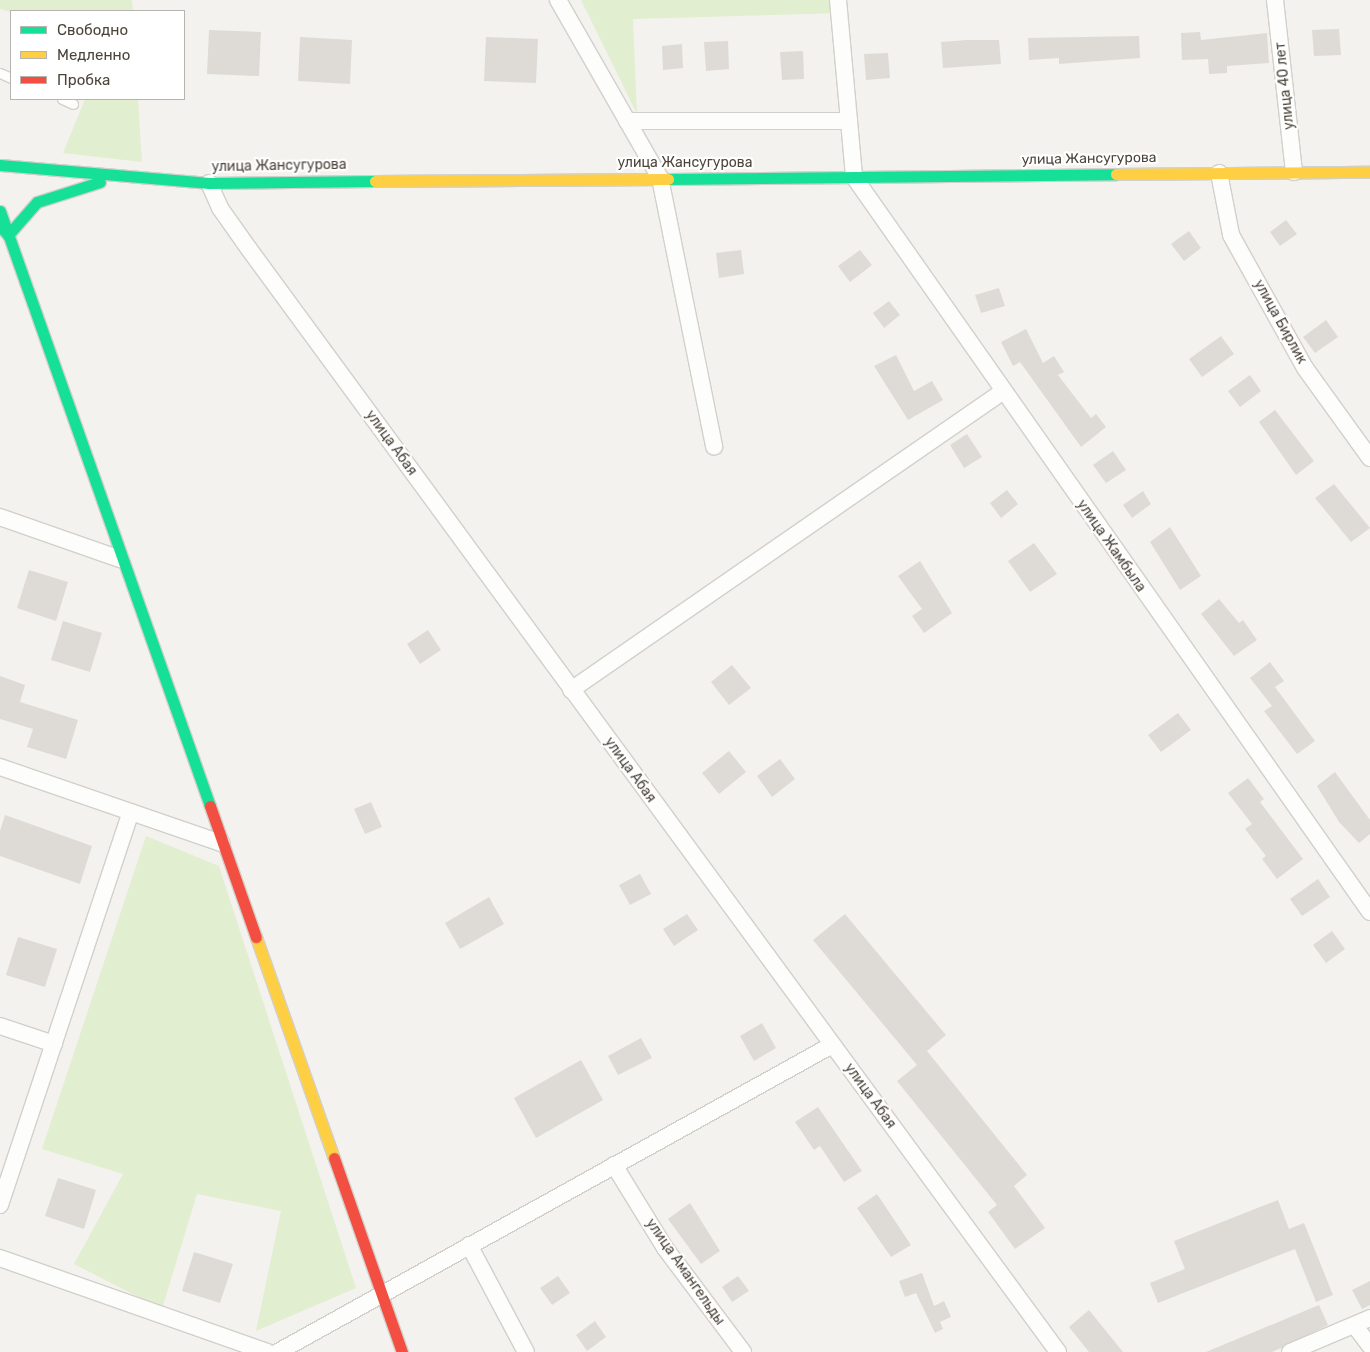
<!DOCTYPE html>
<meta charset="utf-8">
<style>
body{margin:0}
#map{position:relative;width:1370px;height:1352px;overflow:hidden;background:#f4f2ee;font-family:Rubik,sans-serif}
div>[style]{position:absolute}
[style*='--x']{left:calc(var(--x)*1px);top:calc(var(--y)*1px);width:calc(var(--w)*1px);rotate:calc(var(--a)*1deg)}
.green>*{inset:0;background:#e1eecf}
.building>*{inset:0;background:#dedbd6}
.roads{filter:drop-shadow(1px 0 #d2d0cb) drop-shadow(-1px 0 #d2d0cb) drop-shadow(0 1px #d2d0cb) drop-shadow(0 -1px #d2d0cb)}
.lane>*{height:9px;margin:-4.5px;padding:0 4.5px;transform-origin:4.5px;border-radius:4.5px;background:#fdfdfc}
.street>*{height:16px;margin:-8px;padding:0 8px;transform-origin:8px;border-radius:8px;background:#fdfdfc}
.fast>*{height:11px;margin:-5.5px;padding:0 5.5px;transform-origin:5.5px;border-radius:5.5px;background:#16e098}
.slow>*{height:11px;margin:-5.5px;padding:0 5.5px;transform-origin:5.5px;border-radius:5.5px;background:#ffcf43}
.jam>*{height:11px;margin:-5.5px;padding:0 5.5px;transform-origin:5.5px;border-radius:5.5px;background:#f24e42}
span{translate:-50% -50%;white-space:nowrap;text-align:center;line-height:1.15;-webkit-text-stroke:4.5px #fff;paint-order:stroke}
.street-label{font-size:14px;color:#4b4439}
.legend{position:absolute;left:10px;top:10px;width:175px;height:90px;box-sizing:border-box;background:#fff;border:1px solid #b7b4b0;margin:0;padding:6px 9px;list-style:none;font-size:15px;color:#4b4439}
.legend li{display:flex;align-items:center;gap:10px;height:25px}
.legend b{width:25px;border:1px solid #b7b4b0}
</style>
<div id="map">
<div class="green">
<i style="clip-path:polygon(0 0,132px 0,133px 11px,11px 12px,0 9px)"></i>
<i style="clip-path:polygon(581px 0,835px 0,840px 13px,633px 19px,637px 114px)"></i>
<i style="clip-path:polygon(85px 99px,138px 99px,142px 162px,63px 153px)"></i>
<i style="clip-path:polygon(146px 836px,219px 866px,356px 1288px,256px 1331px,281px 1211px,197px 1194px,162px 1309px,74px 1264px,123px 1174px,42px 1149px)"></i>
</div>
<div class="building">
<i style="clip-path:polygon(1339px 29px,1341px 55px,1314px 56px,1312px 30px)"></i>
<i style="clip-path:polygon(209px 30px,261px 32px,259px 76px,207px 74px)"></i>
<i style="clip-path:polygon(1200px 32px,1201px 40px,1267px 33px,1269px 63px,1227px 66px,1227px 73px,1209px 74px,1208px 59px,1182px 60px,1181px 33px)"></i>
<i style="clip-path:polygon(1139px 36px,1140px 58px,1059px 64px,1059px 58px,1029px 60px,1028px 38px)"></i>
<i style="clip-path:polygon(300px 37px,352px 40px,350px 84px,298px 81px)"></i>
<i style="clip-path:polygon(486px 37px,538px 39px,536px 83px,484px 81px)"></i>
<i style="clip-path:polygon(967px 40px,999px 40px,1001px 64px,943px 68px,941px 42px)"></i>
<i style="clip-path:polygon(728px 41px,729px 69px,706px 71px,704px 42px)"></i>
<i style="clip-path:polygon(682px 44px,683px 68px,663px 70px,662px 46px)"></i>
<i style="clip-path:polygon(803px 51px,804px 79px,782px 80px,780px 52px)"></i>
<i style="clip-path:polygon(888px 53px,890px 78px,866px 80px,864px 54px)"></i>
<i style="clip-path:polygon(1286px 220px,1297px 234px,1280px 246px,1270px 232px)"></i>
<i style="clip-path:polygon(1189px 231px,1201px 248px,1184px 261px,1171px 244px)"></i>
<i style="clip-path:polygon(741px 250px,744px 274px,719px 278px,716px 253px)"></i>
<i style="clip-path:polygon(860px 250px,872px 265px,850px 282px,838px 266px)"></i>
<i style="clip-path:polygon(999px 288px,1005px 306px,981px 313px,975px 295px)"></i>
<i style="clip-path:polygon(889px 301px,900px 315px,884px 328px,873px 313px)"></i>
<i style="clip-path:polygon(1326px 320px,1338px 337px,1315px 353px,1303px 337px)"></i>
<i style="clip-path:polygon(1026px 329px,1043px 363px,1054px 356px,1064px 372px,1058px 375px,1091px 418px,1096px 414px,1106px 427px,1081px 447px,1020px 362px,1013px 366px,1001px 342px)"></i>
<i style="clip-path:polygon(1221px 336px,1234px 354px,1202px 377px,1189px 359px)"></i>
<i style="clip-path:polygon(896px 355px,914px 391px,932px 381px,943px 400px,908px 420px,874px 366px)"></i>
<i style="clip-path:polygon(1250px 375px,1261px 391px,1240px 407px,1228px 391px)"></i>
<i style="clip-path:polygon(1275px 410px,1314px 461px,1296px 475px,1259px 422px)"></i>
<i style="clip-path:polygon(967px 434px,982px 457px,964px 468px,950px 445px)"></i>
<i style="clip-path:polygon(1113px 451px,1126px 470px,1106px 483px,1093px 465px)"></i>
<i style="clip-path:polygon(1334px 484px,1370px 528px,1351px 542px,1315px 498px)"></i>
<i style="clip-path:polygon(1007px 490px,1018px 504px,1001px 518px,990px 503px)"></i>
<i style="clip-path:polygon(1143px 491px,1151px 504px,1132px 518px,1123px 505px)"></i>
<i style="clip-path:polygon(1170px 527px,1201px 576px,1180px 590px,1150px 542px)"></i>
<i style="clip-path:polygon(1034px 543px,1057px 574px,1030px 592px,1008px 561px)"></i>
<i style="clip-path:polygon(920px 561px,952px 613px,924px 633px,912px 616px,922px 609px,898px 576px)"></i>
<i style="clip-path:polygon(29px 570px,68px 582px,56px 621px,17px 608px)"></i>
<i style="clip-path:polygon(1219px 599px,1239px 623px,1243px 620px,1257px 640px,1234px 656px,1201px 614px)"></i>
<i style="clip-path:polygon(63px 621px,102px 633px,90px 672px,51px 660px)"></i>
<i style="clip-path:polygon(428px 630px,441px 650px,420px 664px,407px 644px)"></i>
<i style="clip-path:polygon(1270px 662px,1284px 681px,1275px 687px,1315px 741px,1297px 754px,1264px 711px,1272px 706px,1250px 678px)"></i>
<i style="clip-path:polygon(732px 665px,751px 688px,729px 705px,711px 682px)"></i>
<i style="clip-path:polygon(0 676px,25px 685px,20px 702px,78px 720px,66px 759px,27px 747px,33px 729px,0 719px)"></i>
<i style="clip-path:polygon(1178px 713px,1191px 730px,1161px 752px,1148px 735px)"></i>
<i style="clip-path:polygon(729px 751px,746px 772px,719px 794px,702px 773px)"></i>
<i style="clip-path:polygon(780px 759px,795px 779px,772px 797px,757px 776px)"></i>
<i style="clip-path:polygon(1335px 772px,1370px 820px,1370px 834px,1359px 843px,1339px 822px,1317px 786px)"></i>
<i style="clip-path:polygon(1248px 778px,1264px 799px,1260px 802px,1303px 859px,1277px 879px,1262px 859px,1266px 856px,1245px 829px,1252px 824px,1228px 793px)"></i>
<i style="clip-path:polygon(371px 802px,382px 827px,365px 834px,354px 809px)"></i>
<i style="clip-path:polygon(5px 815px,92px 846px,80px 884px,0 856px,0 831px)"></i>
<i style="clip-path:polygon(640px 874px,651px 894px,630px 905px,619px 885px)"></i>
<i style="clip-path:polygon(1318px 879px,1330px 897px,1302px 916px,1290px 899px)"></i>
<i style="clip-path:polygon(489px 897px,504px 924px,460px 949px,445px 923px)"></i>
<i style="clip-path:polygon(687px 914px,698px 930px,674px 946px,663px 929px)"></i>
<i style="clip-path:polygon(845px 914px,946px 1035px,927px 1051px,1027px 1175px,1014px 1186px,1045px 1228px,1015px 1249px,988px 1212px,997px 1205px,897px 1081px,917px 1065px,813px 940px)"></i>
<i style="clip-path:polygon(1332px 931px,1345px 949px,1326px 963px,1313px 945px)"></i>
<i style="clip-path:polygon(18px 937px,57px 949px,45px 987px,6px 975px)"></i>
<i style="clip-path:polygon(762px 1023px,776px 1048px,754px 1061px,740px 1036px)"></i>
<i style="clip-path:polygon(641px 1038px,652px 1058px,618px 1075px,608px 1056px)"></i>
<i style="clip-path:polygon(581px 1060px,603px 1100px,536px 1138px,514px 1098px)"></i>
<i style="clip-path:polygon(818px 1107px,862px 1171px,844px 1182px,820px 1146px,814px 1150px,795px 1122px)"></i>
<i style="clip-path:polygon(58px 1178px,96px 1190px,84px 1229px,45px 1216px)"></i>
<i style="clip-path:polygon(877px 1194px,911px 1245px,891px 1257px,857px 1208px)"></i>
<i style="clip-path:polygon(1278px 1200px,1289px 1229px,1304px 1223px,1333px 1295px,1316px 1302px,1295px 1249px,1158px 1303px,1150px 1283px,1185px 1269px,1174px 1241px)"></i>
<i style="clip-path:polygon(690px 1203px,720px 1251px,701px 1264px,668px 1219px)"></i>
<i style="clip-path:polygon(194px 1252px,233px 1264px,220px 1303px,182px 1291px)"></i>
<i style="clip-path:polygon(922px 1273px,934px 1306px,944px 1301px,951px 1317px,940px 1322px,943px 1329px,935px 1333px,916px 1293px,905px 1297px,899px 1281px)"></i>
<i style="clip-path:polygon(558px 1276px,570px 1293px,552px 1305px,540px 1288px)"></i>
<i style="clip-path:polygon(738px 1276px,749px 1291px,732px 1302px,722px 1287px)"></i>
<i style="clip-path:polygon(1370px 1281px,1370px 1305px,1362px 1309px,1352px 1290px)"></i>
<i style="clip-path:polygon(1319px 1305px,1328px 1325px,1281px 1348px,1272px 1352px,1206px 1352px)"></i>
<i style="clip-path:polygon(1089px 1310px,1123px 1352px,1089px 1352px,1069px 1327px)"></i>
<i style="clip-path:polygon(595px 1321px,606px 1337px,587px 1351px,576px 1335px)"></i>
</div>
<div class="roads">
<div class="lane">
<i style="--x:0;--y:73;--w:12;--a:24"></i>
<i style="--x:62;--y:99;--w:12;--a:24"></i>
</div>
<div class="street">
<i style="--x:558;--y:0;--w:205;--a:60.2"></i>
<i style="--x:660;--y:178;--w:274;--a:78.6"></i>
<i style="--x:838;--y:0;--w:178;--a:84.8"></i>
<i style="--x:854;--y:177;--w:898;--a:54.93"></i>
<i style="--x:1275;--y:0;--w:173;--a:83.7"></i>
<i style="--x:627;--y:121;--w:222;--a:0"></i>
<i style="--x:1219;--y:173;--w:63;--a:79"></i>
<i style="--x:1231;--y:235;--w:152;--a:60.9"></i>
<i style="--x:1305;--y:368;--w:111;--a:54.2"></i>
<i style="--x:209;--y:183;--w:27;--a:66"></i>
<i style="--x:220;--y:208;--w:50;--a:54.7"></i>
<i style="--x:249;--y:249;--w:1368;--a:53.74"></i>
<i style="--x:0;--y:517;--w:127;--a:19.3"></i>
<i style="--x:571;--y:690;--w:524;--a:-34.66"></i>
<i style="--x:0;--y:767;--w:234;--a:19"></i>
<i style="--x:0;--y:1026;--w:57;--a:18.4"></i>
<i style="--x:614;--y:1165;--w:97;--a:58.4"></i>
<i style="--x:665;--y:1248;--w:130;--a:53.1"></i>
<i style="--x:0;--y:1205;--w:414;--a:-71.6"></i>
<i style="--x:469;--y:1245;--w:121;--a:62"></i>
<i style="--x:0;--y:1258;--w:283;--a:19.4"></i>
<i style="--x:1355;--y:1326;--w:25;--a:53"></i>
<i style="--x:278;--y:1352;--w:633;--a:-28.99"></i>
<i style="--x:1290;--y:1352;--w:87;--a:-23"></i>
</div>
<div class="fast">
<i style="--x:0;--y:165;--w:210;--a:4.9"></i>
<i style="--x:209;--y:183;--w:166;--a:-0.7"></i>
<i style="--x:668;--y:179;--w:448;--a:-0.6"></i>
<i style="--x:0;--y:211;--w:631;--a:70.56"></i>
<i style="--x:1;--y:227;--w:11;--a:49"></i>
<i style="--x:8;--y:235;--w:44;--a:-48.7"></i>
<i style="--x:37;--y:202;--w:66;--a:-17.6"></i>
</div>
<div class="slow">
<i style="--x:1116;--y:174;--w:254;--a:-0.5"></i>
<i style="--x:375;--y:181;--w:293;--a:-0.4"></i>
<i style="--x:256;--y:937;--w:234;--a:70.6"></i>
</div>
<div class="jam">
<i style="--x:210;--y:806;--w:139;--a:70.7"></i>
<i style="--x:334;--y:1158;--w:206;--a:70.7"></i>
</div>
</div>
<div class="street-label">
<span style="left:1285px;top:86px;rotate:-96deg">улица 40 лет</span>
<span style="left:1089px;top:159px;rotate:-1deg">улица Жансугурова</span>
<span style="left:685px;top:163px">улица Жансугурова</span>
<span style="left:279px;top:166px;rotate:-1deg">улица Жансугурова</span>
<span style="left:1280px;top:322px;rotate:61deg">улица Бирлик</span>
<span style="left:391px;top:443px;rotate:54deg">улица Абая</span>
<span style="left:1111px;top:546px;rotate:55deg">улица Жамбыла</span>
<span style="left:630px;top:770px;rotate:54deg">улица Абая</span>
<span style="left:870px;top:1096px;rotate:54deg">улица Абая</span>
<span style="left:685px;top:1272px;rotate:55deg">улица Амангельды</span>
</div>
<ul class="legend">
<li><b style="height:6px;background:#16e098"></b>Свободно</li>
<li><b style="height:6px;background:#ffcf43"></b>Медленно</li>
<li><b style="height:6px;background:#f24e42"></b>Пробка</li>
</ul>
</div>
